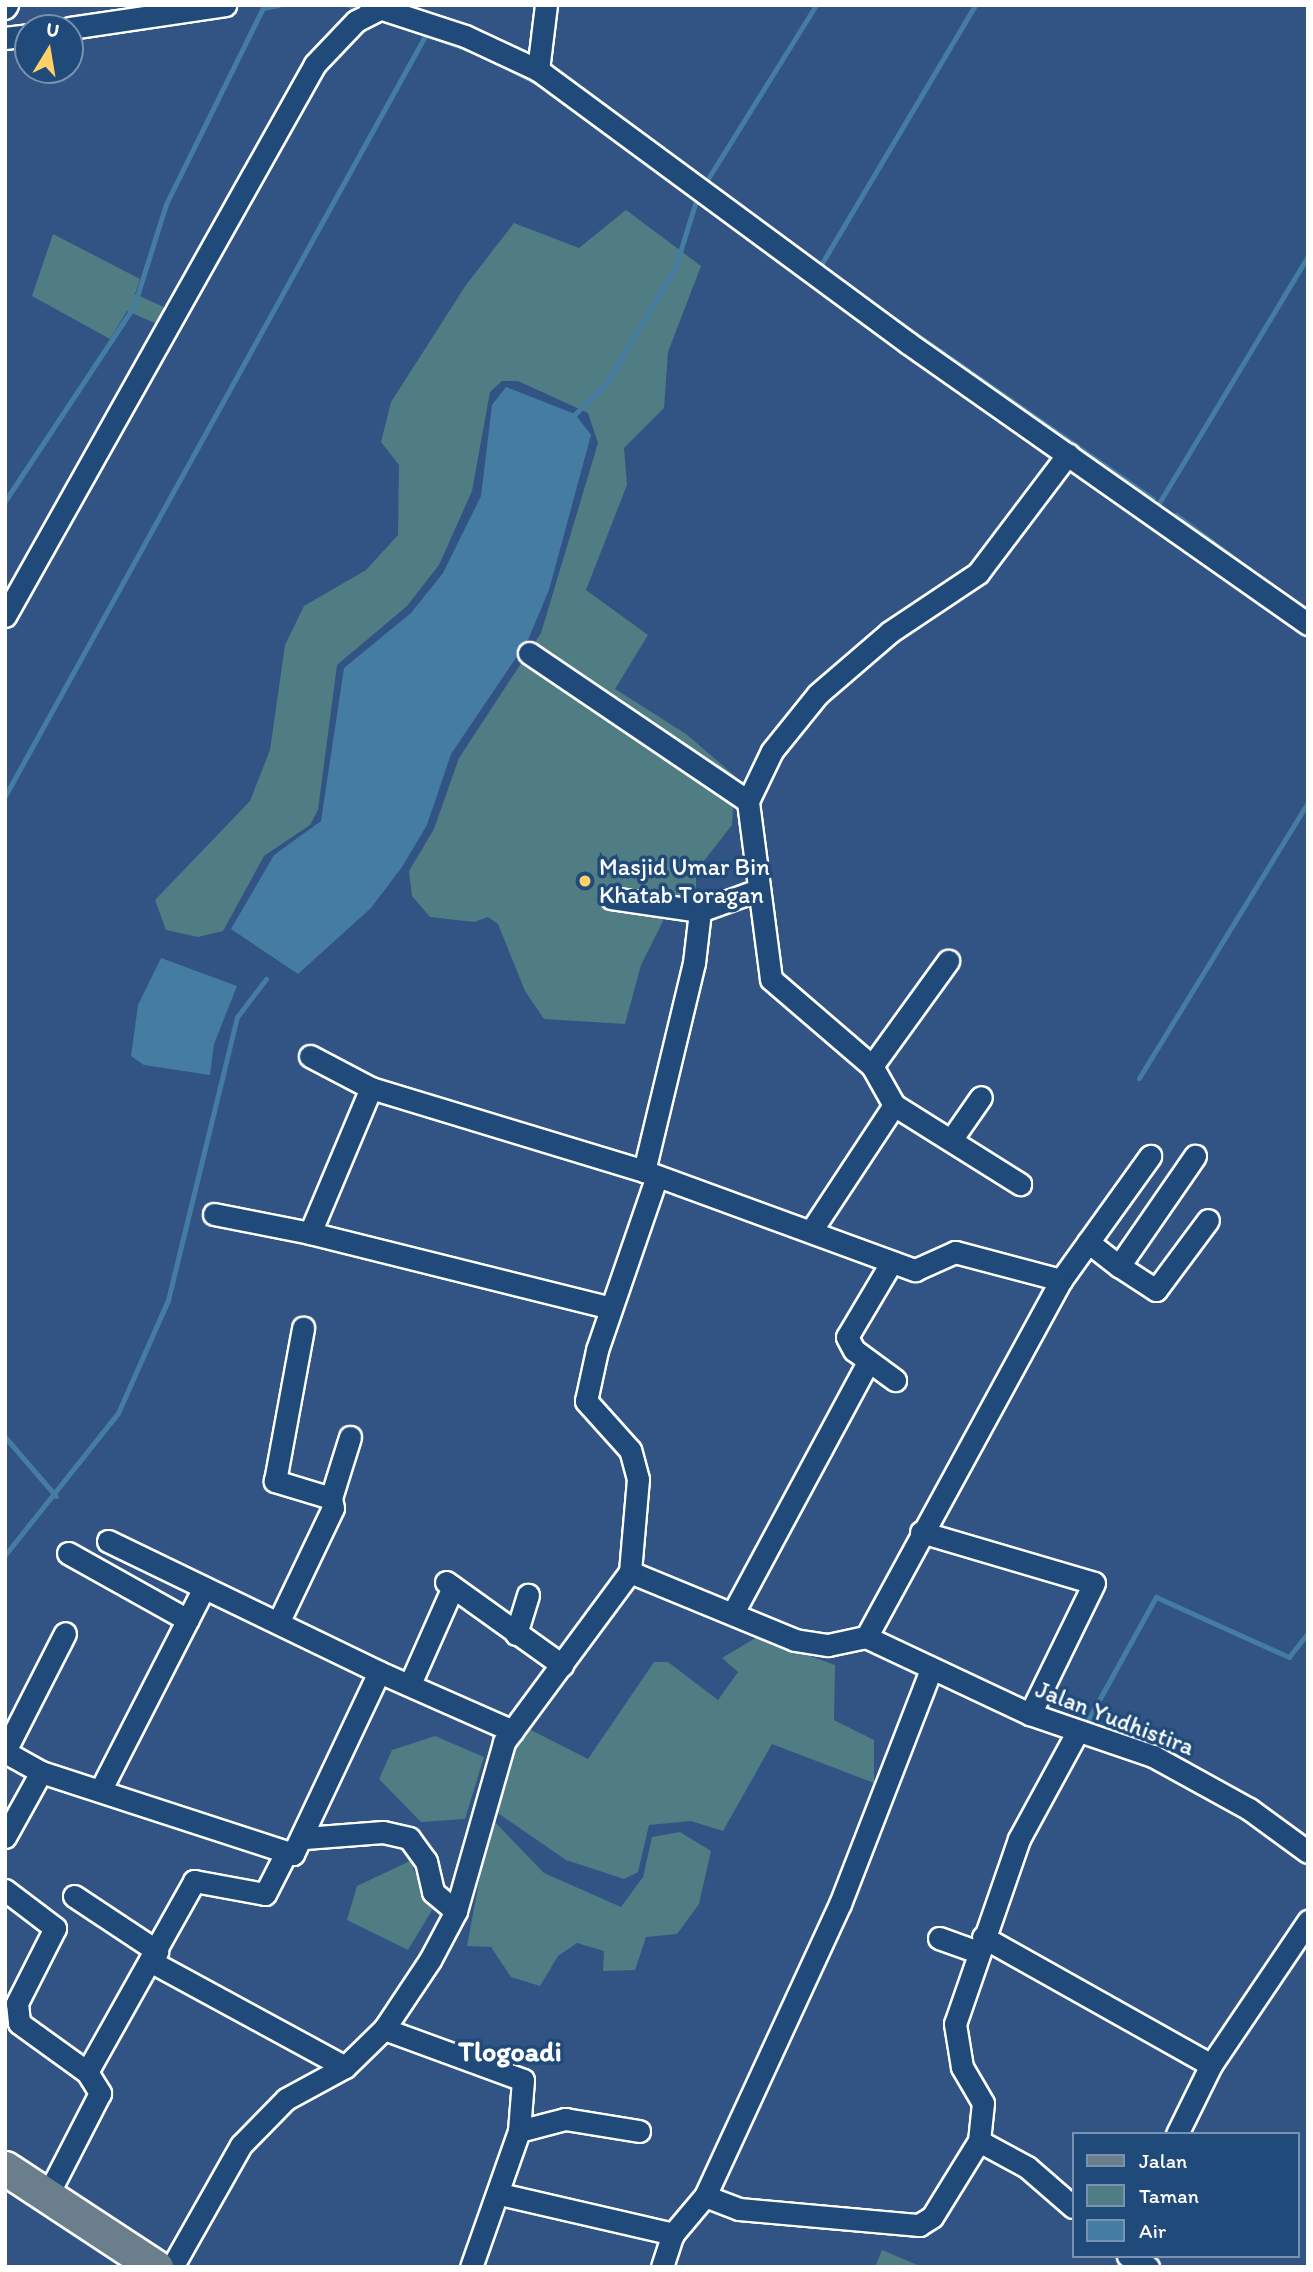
<!DOCTYPE html>
<style>
body{margin:0}
#map{position:relative;width:1313px;height:2272px;overflow:hidden;background:#315484;font-family:Itim,sans-serif}
div>[style]{position:absolute}
[style*='--x']{left:calc(var(--x)*1px);top:calc(var(--y)*1px);width:calc(var(--w)*1px);rotate:calc(var(--a)*1deg)}
.green>*{inset:0;background:#507c84}
.water>*{inset:0;background:#457ca2}
.stream>*{height:5px;margin:-2.5px;padding:0 2.5px;transform-origin:2.5px;border-radius:2.5px;background:#457ca2}
.roads{filter:drop-shadow(2px 0 #fff) drop-shadow(-2px 0 #fff) drop-shadow(0 2px #fff) drop-shadow(0 -2px #fff)}
.street>*{height:21px;margin:-10.5px;padding:0 10.5px;transform-origin:10.5px;border-radius:10.5px;background:#1f4a7a}
.primary>*{height:33px;margin:-16.5px;padding:0 16.5px;transform-origin:16.5px;border-radius:16.5px;background:#6b7e8b}
.dots>*{width:19px;height:19px;translate:-50% -50%;box-sizing:border-box;border:4px solid #1f4a7a;border-radius:50%}
span{translate:-50% -50%;white-space:nowrap;text-align:center;line-height:1.15;-webkit-text-stroke:7px #1f4a7a;paint-order:stroke}
.poi-label{font-size:24px;color:#fff}
.left{translate:0 -50%;text-align:left}
.street-label{font-size:24px;color:#fff}
.quarter-label{font-size:28px;color:#fff;font-weight:700}
.frame{position:absolute;inset:0;border:7px solid #fff;pointer-events:none}
.legend{position:absolute;left:1072px;top:2132px;width:228px;height:126px;box-sizing:border-box;background:#1f4a7a;border:2px solid #7992af;margin:0;padding:9px 12px;list-style:none;font-size:21px;color:#fff}
.legend li{display:flex;align-items:center;gap:14px;height:35px}
.legend b{width:35px;border:2px solid #7992af}
.north{position:absolute;left:14px;top:14px;width:70px;height:70px;box-sizing:border-box;background:#1f4a7a;border:2px solid #7992af;border-radius:50%;rotate:11deg;font-size:19px;font-weight:700;line-height:28px;text-align:center;color:#fff}
.north::after{content:'';display:block;margin:auto;width:24px;height:32px;background:#ffd166;clip-path:polygon(50% 0,100% 100%,50% 72%,0 100%)}
</style>
<div id="map">
<div class="green">
<i style="clip-path:polygon(626px 210px,701px 266px,668px 352px,664px 408px,624px 448px,627px 485px,586px 590px,648px 635px,615px 689px,686px 734px,735px 776px,732px 825px,696px 871px,696px 892px,666px 915px,641px 965px,625px 1024px,544px 1019px,525px 991px,498px 924px,488px 917px,474px 922px,430px 917px,412px 896px,409px 871px,434px 829px,459px 758px,541px 633px,598px 443px,588px 413px,518px 381px,502px 381px,490px 392px,472px 491px,439px 565px,407px 606px,337px 665px,318px 810px,310px 825px,264px 856px,223px 931px,198px 937px,166px 930px,155px 900px,250px 801px,270px 750px,285px 645px,304px 606px,366px 570px,398px 535px,399px 465px,381px 442px,391px 402px,466px 285px,514px 223px,579px 248px)"></i>
<i style="clip-path:polygon(53px 234px,140px 279px,135px 294px,166px 308px,157px 324px,127px 311px,110px 339px,32px 296px)"></i>
<i style="clip-path:polygon(757px 1637px,835px 1665px,834px 1720px,874px 1740px,874px 1783px,772px 1744px,723px 1831px,691px 1821px,649px 1825px,638px 1872px,624px 1879px,566px 1860px,492px 1809px,509px 1749px,527px 1728px,588px 1759px,654px 1662px,668px 1662px,718px 1700px,738px 1672px,722px 1658px)"></i>
<i style="clip-path:polygon(435px 1736px,484px 1757px,465px 1819px,421px 1822px,379px 1779px,392px 1750px)"></i>
<i style="clip-path:polygon(491px 1818px,544px 1873px,621px 1907px,643px 1877px,652px 1837px,680px 1832px,711px 1851px,699px 1904px,677px 1934px,646px 1937px,635px 1970px,603px 1971px,604px 1951px,577px 1943px,558px 1956px,540px 1986px,511px 1977px,491px 1947px,467px 1946px)"></i>
<i style="clip-path:polygon(410px 1861px,432px 1910px,408px 1950px,347px 1920px,357px 1886px)"></i>
<i style="clip-path:polygon(882px 2250px,922px 2267px,875px 2267px)"></i>
</div>
<div class="water">
<i style="clip-path:polygon(506px 387px,575px 414px,591px 435px,549px 590px,528px 640px,451px 754px,427px 825px,402px 867px,371px 908px,298px 974px,231px 929px,274px 855px,321px 821px,344px 668px,411px 613px,443px 573px,481px 496px,492px 405px)"></i>
<i style="clip-path:polygon(161px 958px,237px 986px,214px 1044px,210px 1075px,144px 1065px,131px 1056px,138px 1005px)"></i>
</div>
<div class="stream">
<i style="--x:349;--y:5;--w:4;--a:27"></i>
<i style="--x:393;--y:23;--w:85;--a:19.3"></i>
<i style="--x:495;--y:61;--w:60;--a:27.8"></i>
<i style="--x:704;--y:185;--w:212;--a:-58.1"></i>
<i style="--x:819;--y:268;--w:306;--a:-59.3"></i>
<i style="--x:868;--y:301;--w:347;--a:34.8"></i>
<i style="--x:575;--y:414;--w:45;--a:-45"></i>
<i style="--x:607;--y:382;--w:133;--a:-59.2"></i>
<i style="--x:675;--y:268;--w:73;--a:-72.6"></i>
<i style="--x:5;--y:501;--w:234;--a:-56.5"></i>
<i style="--x:134;--y:306;--w:107;--a:-72.6"></i>
<i style="--x:166;--y:204;--w:219;--a:-63.7"></i>
<i style="--x:263;--y:8;--w:16;--a:-11"></i>
<i style="--x:1159;--y:503;--w:288;--a:-58.9"></i>
<i style="--x:1176;--y:515;--w:116;--a:36.6"></i>
<i style="--x:5;--y:796;--w:868;--a:-61.07"></i>
<i style="--x:1139;--y:1078;--w:324;--a:-58.5"></i>
<i style="--x:5;--y:1437;--w:78;--a:49.2"></i>
<i style="--x:5;--y:1555;--w:181;--a:-51.5"></i>
<i style="--x:118;--y:1413;--w:124;--a:-66.1"></i>
<i style="--x:168;--y:1300;--w:291;--a:-76.3"></i>
<i style="--x:237;--y:1017;--w:48;--a:-52.7"></i>
<i style="--x:1088;--y:1720;--w:141;--a:-61.1"></i>
<i style="--x:1156;--y:1597;--w:146;--a:24.3"></i>
<i style="--x:1289;--y:1657;--w:31;--a:-52"></i>
</div>
<div class="roads">
<div class="street">
<i style="--x:370;--y:5;--w:100;--a:18.1"></i>
<i style="--x:465;--y:36;--w:81;--a:25"></i>
<i style="--x:538;--y:70;--w:460;--a:36.4"></i>
<i style="--x:908;--y:343;--w:489;--a:35.1"></i>
<i style="--x:5;--y:8;--w:4;--a:-56"></i>
<i style="--x:70;--y:28;--w:157;--a:-8.4"></i>
<i style="--x:5;--y:38;--w:23;--a:-7"></i>
<i style="--x:538;--y:70;--w:65;--a:-83"></i>
<i style="--x:5;--y:616;--w:633;--a:-60.68"></i>
<i style="--x:315;--y:64;--w:59;--a:-46.4"></i>
<i style="--x:356;--y:21;--w:27;--a:-27"></i>
<i style="--x:529;--y:653;--w:264;--a:34.1"></i>
<i style="--x:611;--y:898;--w:90;--a:8.3"></i>
<i style="--x:700;--y:911;--w:62;--a:-19.9"></i>
<i style="--x:310;--y:1056;--w:69;--a:27.7"></i>
<i style="--x:872;--y:1066;--w:130;--a:-54.1"></i>
<i style="--x:894;--y:1105;--w:149;--a:32.1"></i>
<i style="--x:951;--y:1140;--w:52;--a:-55.1"></i>
<i style="--x:644;--y:1171;--w:214;--a:-76.5"></i>
<i style="--x:694;--y:963;--w:52;--a:-83.4"></i>
<i style="--x:214;--y:1214;--w:98;--a:11.2"></i>
<i style="--x:813;--y:1228;--w:147;--a:-56.6"></i>
<i style="--x:894;--y:1105;--w:45;--a:-119.4"></i>
<i style="--x:872;--y:1066;--w:133;--a:-139.3"></i>
<i style="--x:771;--y:979;--w:179;--a:-97.4"></i>
<i style="--x:748;--y:801;--w:55;--a:-64.4"></i>
<i style="--x:772;--y:751;--w:73;--a:-51.1"></i>
<i style="--x:818;--y:694;--w:95;--a:-40.7"></i>
<i style="--x:890;--y:632;--w:106;--a:-33.8"></i>
<i style="--x:978;--y:573;--w:149;--a:-52.9"></i>
<i style="--x:1088;--y:1242;--w:39;--a:38"></i>
<i style="--x:1119;--y:1266;--w:134;--a:-55.4"></i>
<i style="--x:891;--y:1263;--w:86;--a:120.7"></i>
<i style="--x:847;--y:1337;--w:15;--a:62"></i>
<i style="--x:854;--y:1350;--w:51;--a:36.2"></i>
<i style="--x:1119;--y:1266;--w:44;--a:33"></i>
<i style="--x:1156;--y:1290;--w:87;--a:-53.4"></i>
<i style="--x:1061;--y:1280;--w:153;--a:-54.3"></i>
<i style="--x:611;--y:1308;--w:310;--a:-166"></i>
<i style="--x:310;--y:1233;--w:157;--a:-67.2"></i>
<i style="--x:371;--y:1088;--w:285;--a:16.9"></i>
<i style="--x:644;--y:1171;--w:289;--a:20.1"></i>
<i style="--x:915;--y:1270;--w:44;--a:-24.2"></i>
<i style="--x:955;--y:1252;--w:110;--a:14.8"></i>
<i style="--x:1061;--y:1280;--w:407;--a:118.6"></i>
<i style="--x:331;--y:1498;--w:64;--a:-72.7"></i>
<i style="--x:921;--y:1532;--w:180;--a:16.4"></i>
<i style="--x:1094;--y:1583;--w:146;--a:116"></i>
<i style="--x:108;--y:1541;--w:301;--a:25.8"></i>
<i style="--x:68;--y:1553;--w:137;--a:29.2"></i>
<i style="--x:630;--y:1572;--w:178;--a:22.4"></i>
<i style="--x:795;--y:1640;--w:33;--a:9"></i>
<i style="--x:828;--y:1645;--w:39;--a:-12"></i>
<i style="--x:866;--y:1637;--w:181;--a:25.2"></i>
<i style="--x:1030;--y:1714;--w:130;--a:18.9"></i>
<i style="--x:1153;--y:1756;--w:110;--a:28.9"></i>
<i style="--x:1249;--y:1809;--w:73;--a:36.1"></i>
<i style="--x:446;--y:1582;--w:143;--a:35.6"></i>
<i style="--x:734;--y:1611;--w:283;--a:-61.7"></i>
<i style="--x:279;--y:1621;--w:125;--a:-64.5"></i>
<i style="--x:333;--y:1508;--w:10;--a:-101"></i>
<i style="--x:331;--y:1498;--w:59;--a:-163.1"></i>
<i style="--x:275;--y:1481;--w:156;--a:-79.6"></i>
<i style="--x:516;--y:1634;--w:41;--a:-72.9"></i>
<i style="--x:410;--y:1684;--w:106;--a:-66.1"></i>
<i style="--x:5;--y:1751;--w:132;--a:-63"></i>
<i style="--x:5;--y:1752;--w:41;--a:29.1"></i>
<i style="--x:101;--y:1789;--w:226;--a:-62.9"></i>
<i style="--x:5;--y:1837;--w:74;--a:-61"></i>
<i style="--x:41;--y:1772;--w:265;--a:18"></i>
<i style="--x:293;--y:1854;--w:201;--a:-64.7"></i>
<i style="--x:379;--y:1672;--w:146;--a:23.8"></i>
<i style="--x:305;--y:1838;--w:78;--a:-4.4"></i>
<i style="--x:383;--y:1832;--w:27;--a:13"></i>
<i style="--x:409;--y:1838;--w:29;--a:54"></i>
<i style="--x:426;--y:1861;--w:32;--a:77"></i>
<i style="--x:433;--y:1892;--w:30;--a:40"></i>
<i style="--x:5;--y:1890;--w:63;--a:37.2"></i>
<i style="--x:55;--y:1928;--w:84;--a:116.9"></i>
<i style="--x:17;--y:2003;--w:20;--a:84"></i>
<i style="--x:19;--y:2023;--w:84;--a:35.8"></i>
<i style="--x:87;--y:2072;--w:25;--a:58"></i>
<i style="--x:100;--y:2093;--w:116;--a:117.2"></i>
<i style="--x:74;--y:1896;--w:100;--a:33.5"></i>
<i style="--x:983;--y:1937;--w:261;--a:29.3"></i>
<i style="--x:939;--y:1938;--w:41;--a:19.7"></i>
<i style="--x:150;--y:1961;--w:222;--a:28.5"></i>
<i style="--x:384;--y:2029;--w:148;--a:20.1"></i>
<i style="--x:523;--y:2080;--w:51;--a:94.5"></i>
<i style="--x:519;--y:2131;--w:144;--a:109.4"></i>
<i style="--x:87;--y:2072;--w:219;--a:-60.7"></i>
<i style="--x:194;--y:1881;--w:72;--a:10.4"></i>
<i style="--x:265;--y:1894;--w:46;--a:-62.9"></i>
<i style="--x:519;--y:2131;--w:48;--a:-14.6"></i>
<i style="--x:565;--y:2119;--w:75;--a:9.2"></i>
<i style="--x:1177;--y:2134;--w:77;--a:-63.8"></i>
<i style="--x:1211;--y:2065;--w:174;--a:-56"></i>
<i style="--x:979;--y:2141;--w:38;--a:-84"></i>
<i style="--x:983;--y:2103;--w:42;--a:-120.3"></i>
<i style="--x:962;--y:2067;--w:44;--a:-99.2"></i>
<i style="--x:955;--y:2024;--w:196;--a:-70.9"></i>
<i style="--x:1019;--y:1839;--w:123;--a:-61.4"></i>
<i style="--x:500;--y:2194;--w:178;--a:13"></i>
<i style="--x:705;--y:2196;--w:322;--a:-65.2"></i>
<i style="--x:840;--y:1904;--w:252;--a:-68.8"></i>
<i style="--x:1128;--y:2256;--w:23;--a:29"></i>
<i style="--x:172;--y:2267;--w:140;--a:-60.5"></i>
<i style="--x:241;--y:2145;--w:64;--a:-45.6"></i>
<i style="--x:286;--y:2099;--w:67;--a:-28.5"></i>
<i style="--x:345;--y:2067;--w:54;--a:-44.3"></i>
<i style="--x:384;--y:2029;--w:83;--a:-56.3"></i>
<i style="--x:430;--y:1960;--w:55;--a:-62"></i>
<i style="--x:456;--y:1911;--w:176;--a:-74.1"></i>
<i style="--x:504;--y:1742;--w:212;--a:-53.5"></i>
<i style="--x:630;--y:1572;--w:93;--a:-85.1"></i>
<i style="--x:638;--y:1479;--w:30;--a:-105"></i>
<i style="--x:630;--y:1450;--w:66;--a:-131.9"></i>
<i style="--x:586;--y:1401;--w:52;--a:-77.8"></i>
<i style="--x:597;--y:1350;--w:181;--a:-71"></i>
<i style="--x:662;--y:2267;--w:35;--a:-72"></i>
<i style="--x:673;--y:2234;--w:50;--a:-49.9"></i>
<i style="--x:705;--y:2196;--w:36;--a:21"></i>
<i style="--x:739;--y:2209;--w:181;--a:5.1"></i>
<i style="--x:919;--y:2225;--w:15;--a:-32"></i>
<i style="--x:932;--y:2217;--w:89;--a:-58.3"></i>
<i style="--x:979;--y:2141;--w:55;--a:28.4"></i>
<i style="--x:1027;--y:2167;--w:61;--a:41"></i>
</div>
<div class="primary">
<i style="--x:5;--y:2168;--w:181;--a:33.3"></i>
</div>
</div>
<div class="dots">
<i style="left:585px;top:881px;background:#ffd166"></i>
</div>
<div class="poi-label">
<span class="left" style="left:599px;top:881px">Masjid Umar Bin<br>Khatab Toragan</span>
</div>
<div class="street-label">
<span style="left:1115px;top:1718px;rotate:21deg">Jalan Yudhistira</span>
</div>
<div class="quarter-label">
<span style="left:510px;top:2051px">Tlogoadi</span>
</div>
<div class="frame"></div>
<ul class="legend">
<li><b style="height:9px;background:#6b7e8b"></b>Jalan</li>
<li><b style="height:19px;background:#507c84"></b>Taman</li>
<li><b style="height:19px;background:#457ca2"></b>Air</li>
</ul>
<div class="north">U</div>
</div>
